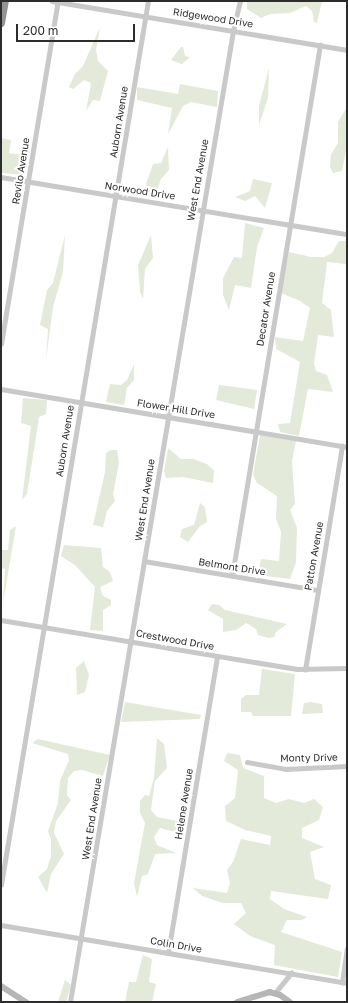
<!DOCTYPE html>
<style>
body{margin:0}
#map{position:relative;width:348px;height:1003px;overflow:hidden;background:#fff;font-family:"Golos Text",sans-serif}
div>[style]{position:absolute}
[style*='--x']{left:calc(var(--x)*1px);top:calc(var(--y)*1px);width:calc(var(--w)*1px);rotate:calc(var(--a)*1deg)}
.green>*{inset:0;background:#e3eada}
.street>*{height:4.5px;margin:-2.25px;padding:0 2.25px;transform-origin:2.25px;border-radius:2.25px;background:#c9c9c9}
.secondary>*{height:6px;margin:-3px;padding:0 3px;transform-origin:3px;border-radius:3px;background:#b6b6b6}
.highway>*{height:8px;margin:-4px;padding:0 4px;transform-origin:4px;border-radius:4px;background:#939393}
span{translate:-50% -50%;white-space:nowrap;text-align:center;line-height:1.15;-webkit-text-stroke:4px #fff;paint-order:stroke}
.street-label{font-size:10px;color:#2c2c2c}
.frame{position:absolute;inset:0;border:2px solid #2c2c2c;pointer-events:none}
.scale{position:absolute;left:16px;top:24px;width:119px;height:18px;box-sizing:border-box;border:2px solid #2c2c2c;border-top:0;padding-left:5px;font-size:12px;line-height:14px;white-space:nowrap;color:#2c2c2c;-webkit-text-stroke:3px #fff;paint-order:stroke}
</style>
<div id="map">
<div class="green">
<i style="clip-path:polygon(247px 1px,322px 1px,317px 23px,314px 22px,312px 11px,306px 6px,290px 13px,270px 14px,261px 18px,247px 9px)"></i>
<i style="clip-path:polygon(100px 27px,96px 50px,98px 61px,108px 71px,100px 101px,93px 100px,86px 111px,91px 83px,84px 80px,73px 89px,69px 87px,75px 74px,83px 66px)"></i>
<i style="clip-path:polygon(181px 47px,183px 47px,185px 56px,190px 57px,182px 64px,171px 60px)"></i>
<i style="clip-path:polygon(269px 68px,268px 98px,259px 125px,259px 106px)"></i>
<i style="clip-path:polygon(180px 84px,218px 91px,217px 107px,191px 102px,183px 106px,168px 134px,172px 108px,137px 100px,137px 87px,178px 94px)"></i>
<i style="clip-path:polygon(347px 107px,347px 146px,342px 171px,333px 173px,330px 167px,331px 154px,338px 143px,338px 122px)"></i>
<i style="clip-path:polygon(1px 138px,11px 140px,9px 153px,28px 156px,24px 175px,1px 173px)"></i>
<i style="clip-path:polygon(168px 147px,169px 170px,161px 179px,156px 193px,147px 192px,146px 184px,153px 164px,161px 163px)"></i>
<i style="clip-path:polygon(253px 179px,272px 183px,265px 208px,255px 196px,245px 201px,235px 197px,250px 191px)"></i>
<i style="clip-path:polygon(245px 223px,264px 228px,257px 247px,251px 288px,235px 285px,229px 310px,223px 295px,223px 278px,234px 257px,242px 258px)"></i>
<i style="clip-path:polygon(65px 235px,63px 272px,53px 307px,46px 360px,48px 329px,40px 325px,47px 290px,53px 283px)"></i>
<i style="clip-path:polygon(151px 235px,153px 258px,145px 269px,143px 299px,140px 292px,138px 265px)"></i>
<i style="clip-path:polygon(339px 241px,347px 241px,346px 264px,327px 262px,322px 303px,331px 310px,334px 337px,318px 335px,314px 364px,316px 371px,327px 375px,333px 392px,308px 389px,299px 436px,280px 432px,278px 424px,290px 423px,300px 362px,276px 349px,275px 337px,303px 341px,310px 308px,300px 301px,281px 293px,289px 252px,311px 257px,324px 257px,332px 253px)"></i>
<i style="clip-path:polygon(134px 364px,134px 380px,127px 388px,124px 405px,106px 402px,110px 384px,121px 385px,127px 380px)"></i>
<i style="clip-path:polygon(219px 385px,257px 390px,254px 409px,216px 400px)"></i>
<i style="clip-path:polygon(23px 398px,47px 400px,46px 414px,39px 417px,38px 424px,27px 494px,22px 500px,31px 426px,21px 423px)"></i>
<i style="clip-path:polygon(260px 435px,296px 441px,292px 461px,295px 504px,290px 510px,297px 528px,296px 562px,290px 579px,258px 575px,261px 559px,279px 561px,281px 532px,276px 519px,277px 496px,257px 483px,253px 475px)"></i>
<i style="clip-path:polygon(168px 448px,181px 459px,193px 459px,207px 464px,214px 471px,213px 483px,183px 477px,166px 478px,164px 471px)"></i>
<i style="clip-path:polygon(111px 450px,117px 450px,119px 463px,113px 494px,115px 501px,107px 511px,103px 527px,93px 525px,105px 472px,106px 453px)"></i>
<i style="clip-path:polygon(200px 503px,205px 507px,207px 522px,200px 526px,188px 542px,180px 537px,182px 529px,194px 525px)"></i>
<i style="clip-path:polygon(16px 526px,3px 603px,5px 569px,1px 568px,1px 550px,8px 550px,10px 530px)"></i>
<i style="clip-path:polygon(64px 545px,101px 548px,103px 567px,110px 572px,113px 581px,100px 587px,103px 596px,111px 600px,111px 605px,103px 610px,103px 631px,90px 630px,95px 587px,75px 565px,61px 556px)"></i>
<i style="clip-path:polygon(212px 604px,219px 605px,225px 610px,287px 624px,276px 632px,274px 637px,269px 638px,258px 635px,256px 629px,246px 623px,236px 630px,223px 632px,223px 619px,208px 610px)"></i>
<i style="clip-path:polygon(84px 661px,89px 675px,85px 692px,77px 695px,76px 668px)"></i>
<i style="clip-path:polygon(262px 669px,295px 674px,291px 716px,253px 716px,251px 712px,241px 712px,241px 699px,246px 695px,259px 695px)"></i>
<i style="clip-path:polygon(125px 702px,201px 715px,200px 719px,121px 722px)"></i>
<i style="clip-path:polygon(310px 702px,322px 704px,323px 713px,302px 714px,304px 703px)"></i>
<i style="clip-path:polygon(157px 738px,164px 744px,167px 768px,155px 781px,151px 810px,157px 817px,182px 822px,182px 834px,160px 828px,154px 837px,157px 845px,176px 853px,155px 854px,148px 874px,142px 876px,137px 897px,134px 883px,145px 823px,140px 813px,140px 801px,145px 795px,149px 796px,154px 778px)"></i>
<i style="clip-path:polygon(38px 739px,110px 755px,103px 776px,82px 770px,74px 771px,68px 778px,67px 795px,71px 800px,56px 821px,54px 833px,64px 854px,51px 874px,47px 893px,38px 877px,47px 869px,51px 856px,51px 839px,48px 831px,58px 803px,60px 781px,69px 760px,68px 754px,32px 743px)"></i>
<i style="clip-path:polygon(227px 753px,240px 755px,243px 768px,264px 776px,264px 798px,276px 803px,289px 799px,304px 803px,314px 799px,323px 807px,319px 820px,302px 828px,302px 838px,324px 847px,310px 852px,315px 879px,331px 885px,328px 899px,271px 891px,270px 899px,284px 909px,307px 917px,302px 920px,287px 920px,281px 932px,342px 952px,338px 977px,274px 965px,275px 945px,250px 936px,234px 924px,246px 913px,241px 903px,223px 903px,202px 896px,193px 888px,227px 893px,230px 883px,227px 870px,233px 862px,241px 839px,270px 845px,271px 836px,245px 830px,226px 821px,225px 806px,235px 798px,238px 770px,224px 761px)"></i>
<i style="clip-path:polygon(143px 955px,152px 959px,149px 982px,156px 984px,152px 1002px,125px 1002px,129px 982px,136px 982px)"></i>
<i style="clip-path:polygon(65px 980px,71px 985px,66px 1002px,58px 1002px)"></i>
</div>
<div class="street">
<i style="--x:52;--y:1;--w:299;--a:9.4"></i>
<i style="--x:1;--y:177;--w:351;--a:9.4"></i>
<i style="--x:1;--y:344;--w:348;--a:-80.6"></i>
<i style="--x:1;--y:389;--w:351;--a:9.5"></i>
<i style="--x:144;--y:561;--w:176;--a:9.5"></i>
<i style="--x:232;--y:576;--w:538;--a:-80.59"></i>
<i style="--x:1;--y:620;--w:300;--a:9.4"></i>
<i style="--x:297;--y:669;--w:50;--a:-1.1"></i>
<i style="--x:305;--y:670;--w:227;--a:-80.6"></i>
<i style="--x:247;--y:762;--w:39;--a:10"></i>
<i style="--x:285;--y:769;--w:62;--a:-2.8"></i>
<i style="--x:1;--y:885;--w:896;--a:-80.56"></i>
<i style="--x:1;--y:925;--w:351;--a:9.5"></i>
<i style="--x:168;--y:953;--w:300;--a:-80.6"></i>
<i style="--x:342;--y:983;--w:34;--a:-82"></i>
<i style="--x:275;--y:993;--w:26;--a:-51"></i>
<i style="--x:70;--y:1002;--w:985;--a:-80.47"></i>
<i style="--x:233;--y:31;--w:31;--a:-77"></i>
</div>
<div class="secondary">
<i style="--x:1;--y:986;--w:30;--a:33"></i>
<i style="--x:237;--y:1002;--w:34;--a:-17"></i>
<i style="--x:269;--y:992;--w:11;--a:15"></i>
<i style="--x:280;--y:995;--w:12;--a:35"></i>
</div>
<div class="highway">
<i style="--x:1;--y:23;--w:22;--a:-80"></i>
</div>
<div class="street-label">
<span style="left:213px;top:18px;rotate:9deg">Ridgewood Drive</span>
<span style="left:119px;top:122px;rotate:-81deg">Auborn Avenue</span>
<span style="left:21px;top:171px;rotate:-81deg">Revilo Avenue</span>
<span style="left:198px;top:180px;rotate:-80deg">West End Avenue</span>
<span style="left:140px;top:191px;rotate:9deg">Norwood Drive</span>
<span style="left:266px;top:309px;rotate:-81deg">Decator Avenue</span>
<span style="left:176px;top:409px;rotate:9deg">Flower Hill Drive</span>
<span style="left:65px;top:441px;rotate:-81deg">Auborn Avenue</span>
<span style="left:145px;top:500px;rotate:-81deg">West End Avenue</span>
<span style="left:314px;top:556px;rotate:-80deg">Patton Avenue</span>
<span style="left:232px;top:567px;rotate:9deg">Belmont Drive</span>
<span style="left:175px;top:640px;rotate:10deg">Crestwood Drive</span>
<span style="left:309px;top:758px;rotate:-1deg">Monty Drive</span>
<span style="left:184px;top:804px;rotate:-81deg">Helene Avenue</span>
<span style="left:92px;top:819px;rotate:-81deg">West End Avenue</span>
<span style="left:176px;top:945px;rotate:10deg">Colin Drive</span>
</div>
<div class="frame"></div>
<div class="scale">200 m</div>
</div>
